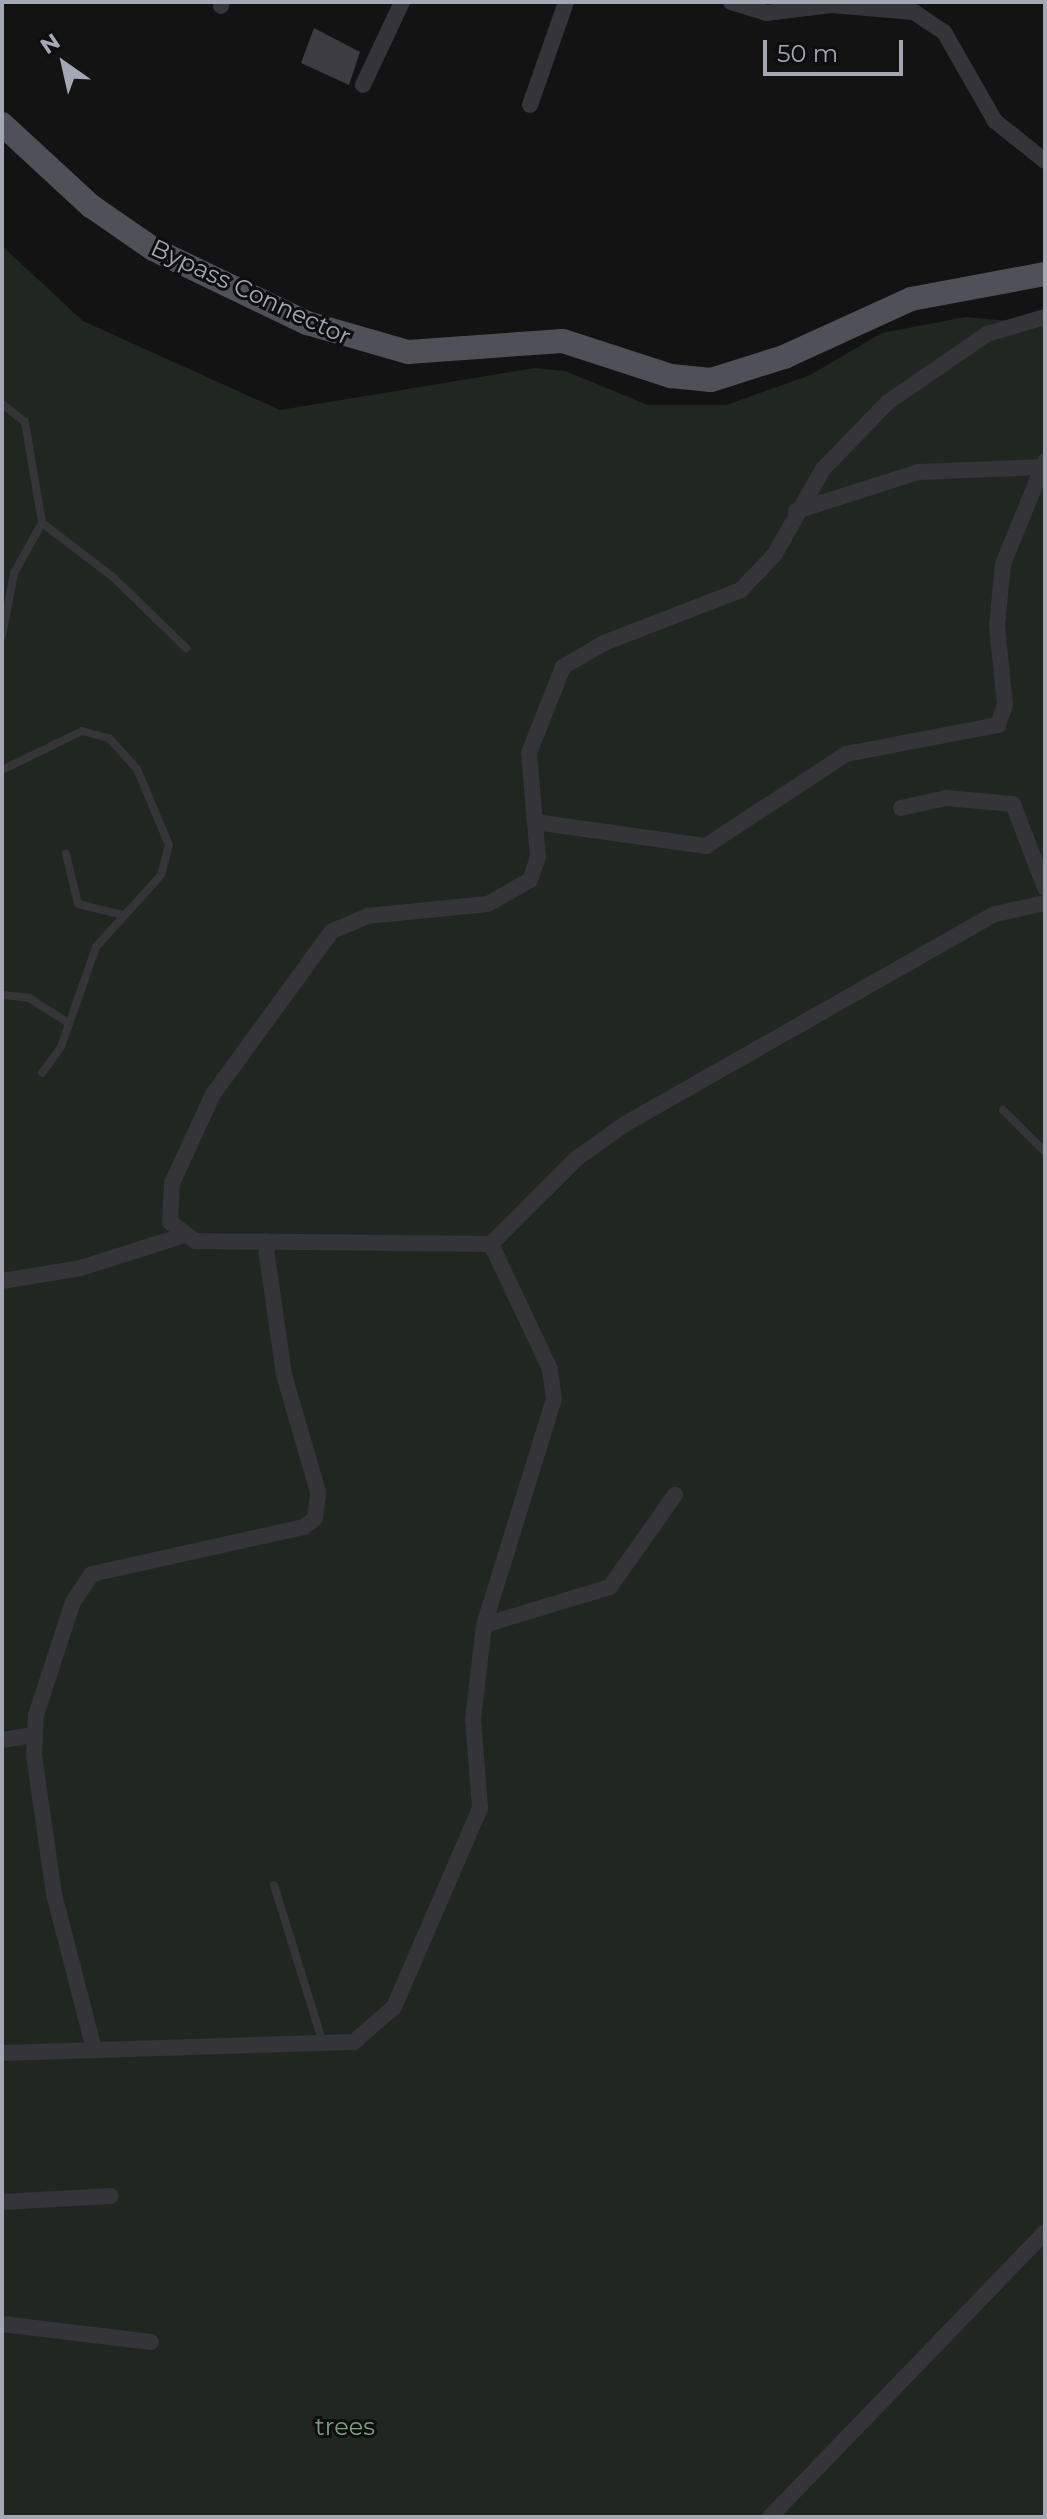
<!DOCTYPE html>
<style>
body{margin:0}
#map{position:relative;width:1047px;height:2519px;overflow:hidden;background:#131314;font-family:Montserrat,sans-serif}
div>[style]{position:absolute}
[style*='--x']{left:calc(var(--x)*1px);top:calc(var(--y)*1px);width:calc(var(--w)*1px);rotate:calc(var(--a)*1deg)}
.green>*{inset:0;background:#1f2720}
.building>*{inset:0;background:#3d3d41}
.service>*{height:8px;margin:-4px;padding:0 4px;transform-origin:4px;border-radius:4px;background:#343439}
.minor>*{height:16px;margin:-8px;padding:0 8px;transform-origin:8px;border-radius:8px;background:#343439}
.primary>*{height:24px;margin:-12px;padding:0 12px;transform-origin:12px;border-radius:12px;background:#505158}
span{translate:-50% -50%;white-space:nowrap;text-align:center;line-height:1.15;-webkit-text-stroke:6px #0e0e0f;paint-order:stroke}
.street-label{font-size:24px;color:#a4a8b5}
.park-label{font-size:24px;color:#7ba07f}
.frame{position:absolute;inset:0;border:4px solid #a4a8b5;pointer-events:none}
.north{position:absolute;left:24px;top:24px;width:80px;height:80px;-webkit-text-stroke:6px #0e0e0f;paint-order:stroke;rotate:326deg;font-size:22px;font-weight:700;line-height:32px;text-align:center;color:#a4a8b5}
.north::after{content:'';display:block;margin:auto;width:28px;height:36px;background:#a4a8b5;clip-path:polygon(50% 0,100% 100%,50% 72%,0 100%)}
.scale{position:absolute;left:763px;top:40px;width:140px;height:36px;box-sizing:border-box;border:4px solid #a4a8b5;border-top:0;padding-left:10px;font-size:24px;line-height:28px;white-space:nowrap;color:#a4a8b5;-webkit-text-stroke:6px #0e0e0f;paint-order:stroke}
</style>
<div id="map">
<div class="green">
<i style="clip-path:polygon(2px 246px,83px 321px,280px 410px,534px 368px,565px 371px,648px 405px,726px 405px,810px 375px,882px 333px,965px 317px,1045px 324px,1045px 2517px,2px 2517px)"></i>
</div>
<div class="building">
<i style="clip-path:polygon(314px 28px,360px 52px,349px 85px,301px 63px)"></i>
</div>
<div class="service">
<i style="--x:2;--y:404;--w:29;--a:38"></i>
<i style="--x:25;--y:422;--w:102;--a:80.4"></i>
<i style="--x:42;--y:523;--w:89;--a:37.3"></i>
<i style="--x:113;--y:577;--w:102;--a:44.2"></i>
<i style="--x:2;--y:636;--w:64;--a:-79.2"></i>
<i style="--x:14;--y:573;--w:57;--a:-60.8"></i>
<i style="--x:2;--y:770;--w:89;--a:-26"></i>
<i style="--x:82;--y:731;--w:28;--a:15"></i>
<i style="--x:109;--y:738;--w:42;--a:47.9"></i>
<i style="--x:137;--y:769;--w:82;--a:67.2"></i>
<i style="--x:169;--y:845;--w:31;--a:105"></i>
<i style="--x:161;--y:875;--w:97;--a:132.1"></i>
<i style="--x:96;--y:947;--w:106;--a:109.3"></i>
<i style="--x:61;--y:1047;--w:32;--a:126"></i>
<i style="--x:66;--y:854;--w:51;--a:76.5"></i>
<i style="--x:78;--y:904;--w:46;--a:13.7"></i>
<i style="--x:2;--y:995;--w:27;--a:6"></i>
<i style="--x:29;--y:998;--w:45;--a:32.3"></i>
<i style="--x:1003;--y:1110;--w:59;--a:45"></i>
<i style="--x:274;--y:1885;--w:165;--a:72.8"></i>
</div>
<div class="minor">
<i style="--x:731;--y:2;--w:37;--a:17"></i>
<i style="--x:766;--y:13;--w:66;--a:-6.9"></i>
<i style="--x:832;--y:5;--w:82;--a:4.9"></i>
<i style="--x:914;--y:12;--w:36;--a:34"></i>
<i style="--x:944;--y:32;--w:103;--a:60.2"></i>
<i style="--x:995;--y:121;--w:64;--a:38.7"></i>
<i style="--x:221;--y:6;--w:4;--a:-76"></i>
<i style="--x:363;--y:85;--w:92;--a:-64.8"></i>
<i style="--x:530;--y:105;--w:109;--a:-70.7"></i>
<i style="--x:1045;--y:317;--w:60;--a:163.7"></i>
<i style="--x:987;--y:334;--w:120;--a:145.5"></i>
<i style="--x:888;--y:402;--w:93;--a:134.1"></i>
<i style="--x:823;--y:469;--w:98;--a:119.5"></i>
<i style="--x:775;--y:554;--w:50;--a:133.4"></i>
<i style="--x:741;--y:590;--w:147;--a:158.9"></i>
<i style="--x:604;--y:643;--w:48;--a:149.7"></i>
<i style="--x:563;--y:667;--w:92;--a:111.6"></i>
<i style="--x:529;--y:753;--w:104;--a:85.1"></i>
<i style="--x:538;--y:857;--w:24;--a:109"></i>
<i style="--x:530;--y:880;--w:48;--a:150.3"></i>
<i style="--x:488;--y:904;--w:121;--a:174.3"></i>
<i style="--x:368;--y:916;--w:39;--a:157"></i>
<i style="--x:332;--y:931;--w:202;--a:126.1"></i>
<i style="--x:213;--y:1094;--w:98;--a:114.7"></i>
<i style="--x:172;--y:1183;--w:39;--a:93"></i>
<i style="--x:170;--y:1222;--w:31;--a:37"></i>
<i style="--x:195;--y:1241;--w:296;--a:0.6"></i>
<i style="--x:491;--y:1244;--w:122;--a:-45"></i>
<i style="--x:577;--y:1158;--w:59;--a:-35.3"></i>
<i style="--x:625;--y:1124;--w:425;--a:-29.6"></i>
<i style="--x:995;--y:914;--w:51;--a:-12.4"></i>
<i style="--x:796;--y:511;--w:129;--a:-17.6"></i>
<i style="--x:919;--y:472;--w:124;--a:-2.3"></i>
<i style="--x:901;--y:808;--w:46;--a:-12.5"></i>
<i style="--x:946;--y:798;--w:67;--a:5.1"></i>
<i style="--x:1013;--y:804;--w:90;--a:69.1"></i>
<i style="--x:535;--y:822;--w:173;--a:8"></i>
<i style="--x:706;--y:846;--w:168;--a:-33.3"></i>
<i style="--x:846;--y:754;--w:155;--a:-10.8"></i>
<i style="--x:998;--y:725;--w:21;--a:-71"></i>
<i style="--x:1005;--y:705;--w:79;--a:-95.8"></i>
<i style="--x:997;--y:626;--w:62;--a:-84.5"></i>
<i style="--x:1003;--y:564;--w:111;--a:-67.8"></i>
<i style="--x:2;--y:1281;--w:80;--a:-9.3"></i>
<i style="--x:81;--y:1268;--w:106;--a:-17.6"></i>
<i style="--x:484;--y:1625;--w:132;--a:-16.8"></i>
<i style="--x:610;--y:1587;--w:113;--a:-54.8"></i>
<i style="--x:2;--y:1740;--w:33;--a:-9"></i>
<i style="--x:94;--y:2049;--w:160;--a:-104.5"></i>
<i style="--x:54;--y:1894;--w:140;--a:-98.2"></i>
<i style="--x:34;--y:1755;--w:40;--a:-87.1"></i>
<i style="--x:36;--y:1715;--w:119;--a:-71.9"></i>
<i style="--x:73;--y:1602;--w:34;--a:-56"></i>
<i style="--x:92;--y:1574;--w:217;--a:-12.5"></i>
<i style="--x:304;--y:1527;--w:14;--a:-39"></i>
<i style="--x:315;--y:1518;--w:26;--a:-83"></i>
<i style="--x:318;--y:1492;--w:122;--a:-106.2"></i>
<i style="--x:284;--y:1375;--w:135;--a:-98.1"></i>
<i style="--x:2;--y:2053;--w:352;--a:-1.8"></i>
<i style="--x:354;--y:2042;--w:53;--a:-41.2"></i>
<i style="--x:394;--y:2007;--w:217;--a:-66.6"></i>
<i style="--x:480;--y:1808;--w:89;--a:-94.5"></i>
<i style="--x:473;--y:1719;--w:95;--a:-83.3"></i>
<i style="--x:484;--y:1625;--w:237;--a:-72.8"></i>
<i style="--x:554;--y:1399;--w:30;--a:-98"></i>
<i style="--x:550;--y:1369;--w:138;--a:-115.3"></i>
<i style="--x:2;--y:2202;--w:109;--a:-3.2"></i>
<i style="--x:2;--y:2324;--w:150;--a:6.9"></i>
<i style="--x:770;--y:2517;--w:396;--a:-46"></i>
</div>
<div class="primary">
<i style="--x:2;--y:124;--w:121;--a:42.7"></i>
<i style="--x:91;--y:206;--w:75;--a:34.7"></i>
<i style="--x:153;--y:249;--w:171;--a:25.7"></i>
<i style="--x:307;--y:323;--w:105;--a:16"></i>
<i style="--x:408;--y:352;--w:155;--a:-4.1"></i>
<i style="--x:563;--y:341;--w:114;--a:18"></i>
<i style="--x:671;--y:376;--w:40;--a:5.7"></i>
<i style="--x:711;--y:380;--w:77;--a:-17.5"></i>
<i style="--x:784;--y:357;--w:140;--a:-24.5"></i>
<i style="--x:911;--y:299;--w:136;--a:-10.6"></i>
</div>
<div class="street-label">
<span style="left:251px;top:292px;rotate:25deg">Bypass Connector</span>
</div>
<div class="park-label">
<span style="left:345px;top:2427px">trees</span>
</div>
<div class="frame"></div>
<div class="north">N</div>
<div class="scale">50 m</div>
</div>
